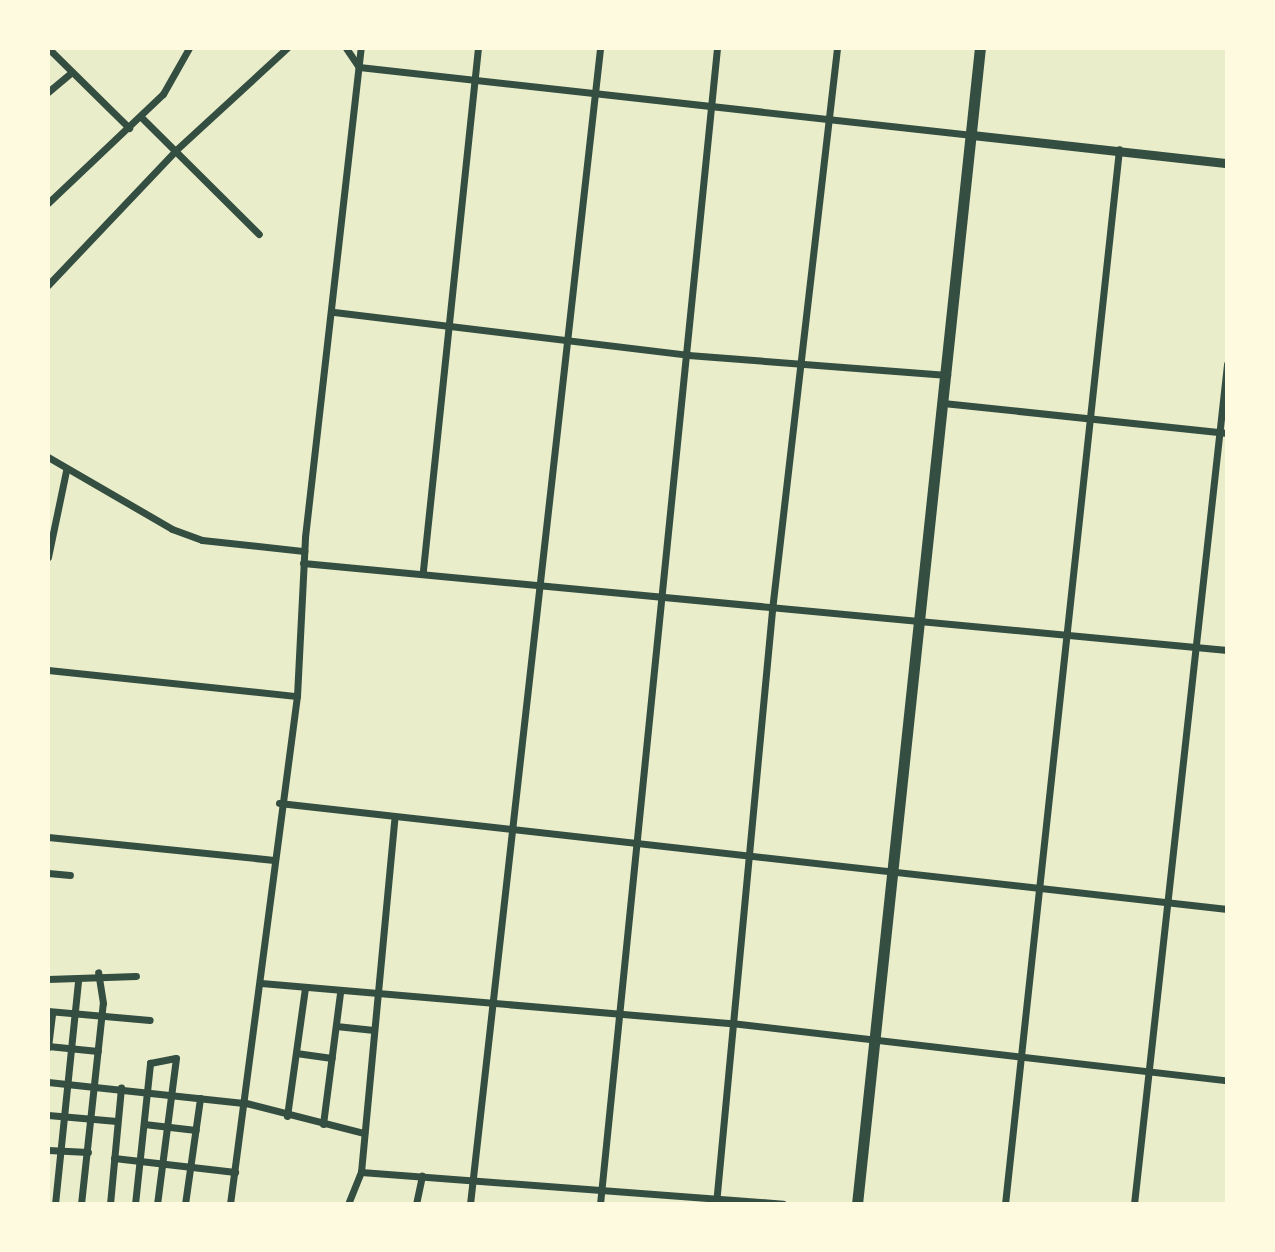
<!DOCTYPE html>
<style>
body{margin:0}
#map{position:relative;width:1275px;height:1252px;overflow:hidden;background:#e9edc9;font-family:Cabin,sans-serif}
div>[style]{position:absolute}
[style*='--x']{left:calc(var(--x)*1px);top:calc(var(--y)*1px);width:calc(var(--w)*1px);rotate:calc(var(--a)*1deg)}
.minor>*{height:7px;margin:-3.5px;padding:0 3.5px;transform-origin:3.5px;border-radius:3.5px;background:#344e41}
.secondary>*{height:9px;margin:-4.5px;padding:0 4.5px;transform-origin:4.5px;border-radius:4.5px;background:#344e41}
.trunk>*{height:11px;margin:-5.5px;padding:0 5.5px;transform-origin:5.5px;border-radius:5.5px;background:#344e41}
span{translate:-50% -50%;white-space:nowrap;text-align:center;line-height:1.15;-webkit-text-stroke:6px #fefae0;paint-order:stroke}
.frame{position:absolute;inset:0;border:50px solid #fefae0;pointer-events:none}
</style>
<div id="map">
<div class="minor">
<i style="--x:48;--y:48;--w:114;--a:44.6"></i>
<i style="--x:346;--y:48;--w:23;--a:56"></i>
<i style="--x:359;--y:67;--w:617;--a:6.33"></i>
<i style="--x:48;--y:92;--w:31;--a:-40"></i>
<i style="--x:141;--y:117;--w:166;--a:44.8"></i>
<i style="--x:48;--y:203;--w:158;--a:-43.5"></i>
<i style="--x:163;--y:94;--w:53;--a:-60.5"></i>
<i style="--x:48;--y:285;--w:186;--a:-46.5"></i>
<i style="--x:176;--y:150;--w:151;--a:-42.6"></i>
<i style="--x:334;--y:312;--w:357;--a:6.9"></i>
<i style="--x:688;--y:355;--w:260;--a:4.4"></i>
<i style="--x:943;--y:403;--w:286;--a:6"></i>
<i style="--x:48;--y:457;--w:143;--a:30.1"></i>
<i style="--x:172;--y:529;--w:32;--a:20"></i>
<i style="--x:202;--y:540;--w:103;--a:6.2"></i>
<i style="--x:48;--y:557;--w:88;--a:-78.2"></i>
<i style="--x:303;--y:563;--w:928;--a:5.38"></i>
<i style="--x:423;--y:570;--w:525;--a:-83.99"></i>
<i style="--x:48;--y:670;--w:250;--a:6"></i>
<i style="--x:279;--y:803;--w:954;--a:6.38"></i>
<i style="--x:48;--y:837;--w:227;--a:5.8"></i>
<i style="--x:48;--y:873;--w:22;--a:5"></i>
<i style="--x:48;--y:979;--w:88;--a:-2"></i>
<i style="--x:261;--y:983;--w:472;--a:4.9"></i>
<i style="--x:731;--y:1023;--w:499;--a:6.6"></i>
<i style="--x:48;--y:1011;--w:102;--a:5"></i>
<i style="--x:336;--y:1026;--w:38;--a:6"></i>
<i style="--x:48;--y:1046;--w:50;--a:5.7"></i>
<i style="--x:48;--y:1047;--w:35;--a:-83"></i>
<i style="--x:296;--y:1053;--w:36;--a:8"></i>
<i style="--x:48;--y:1082;--w:199;--a:6.1"></i>
<i style="--x:246;--y:1103;--w:122;--a:14.3"></i>
<i style="--x:48;--y:1115;--w:69;--a:5"></i>
<i style="--x:287;--y:1116;--w:129;--a:-82"></i>
<i style="--x:144;--y:1124;--w:52;--a:6.6"></i>
<i style="--x:323;--y:1124;--w:132;--a:-82.6"></i>
<i style="--x:48;--y:1150;--w:40;--a:2.9"></i>
<i style="--x:114;--y:1158;--w:122;--a:6.6"></i>
<i style="--x:361;--y:1172;--w:423;--a:4.3"></i>
<i style="--x:55;--y:1204;--w:224;--a:-84.1"></i>
<i style="--x:81;--y:1204;--w:202;--a:-83.8"></i>
<i style="--x:103;--y:1003;--w:31;--a:-99"></i>
<i style="--x:110;--y:1204;--w:117;--a:-84.6"></i>
<i style="--x:135;--y:1204;--w:142;--a:-83.9"></i>
<i style="--x:150;--y:1063;--w:26;--a:-11"></i>
<i style="--x:176;--y:1058;--w:147;--a:97.4"></i>
<i style="--x:185;--y:1204;--w:107;--a:-81.9"></i>
<i style="--x:230;--y:1204;--w:512;--a:-82.49"></i>
<i style="--x:297;--y:696;--w:159;--a:-87.1"></i>
<i style="--x:305;--y:537;--w:492;--a:-83.5"></i>
<i style="--x:348;--y:1204;--w:35;--a:-68"></i>
<i style="--x:361;--y:1172;--w:353;--a:-84.6"></i>
<i style="--x:416;--y:1204;--w:29;--a:-78"></i>
<i style="--x:470;--y:1204;--w:1163;--a:-83.58"></i>
<i style="--x:600;--y:1204;--w:1162;--a:-84.22"></i>
<i style="--x:716;--y:1204;--w:597;--a:-84.61"></i>
<i style="--x:772;--y:610;--w:566;--a:-83.4"></i>
<i style="--x:1005;--y:1204;--w:1061;--a:-83.83"></i>
<i style="--x:1134;--y:1204;--w:845;--a:-83.68"></i>
</div>
<div class="secondary">
<i style="--x:972;--y:135;--w:257;--a:6.3"></i>
</div>
<div class="trunk">
<i style="--x:857;--y:1204;--w:1163;--a:-83.93"></i>
</div>
<div class="frame"></div>
</div>
